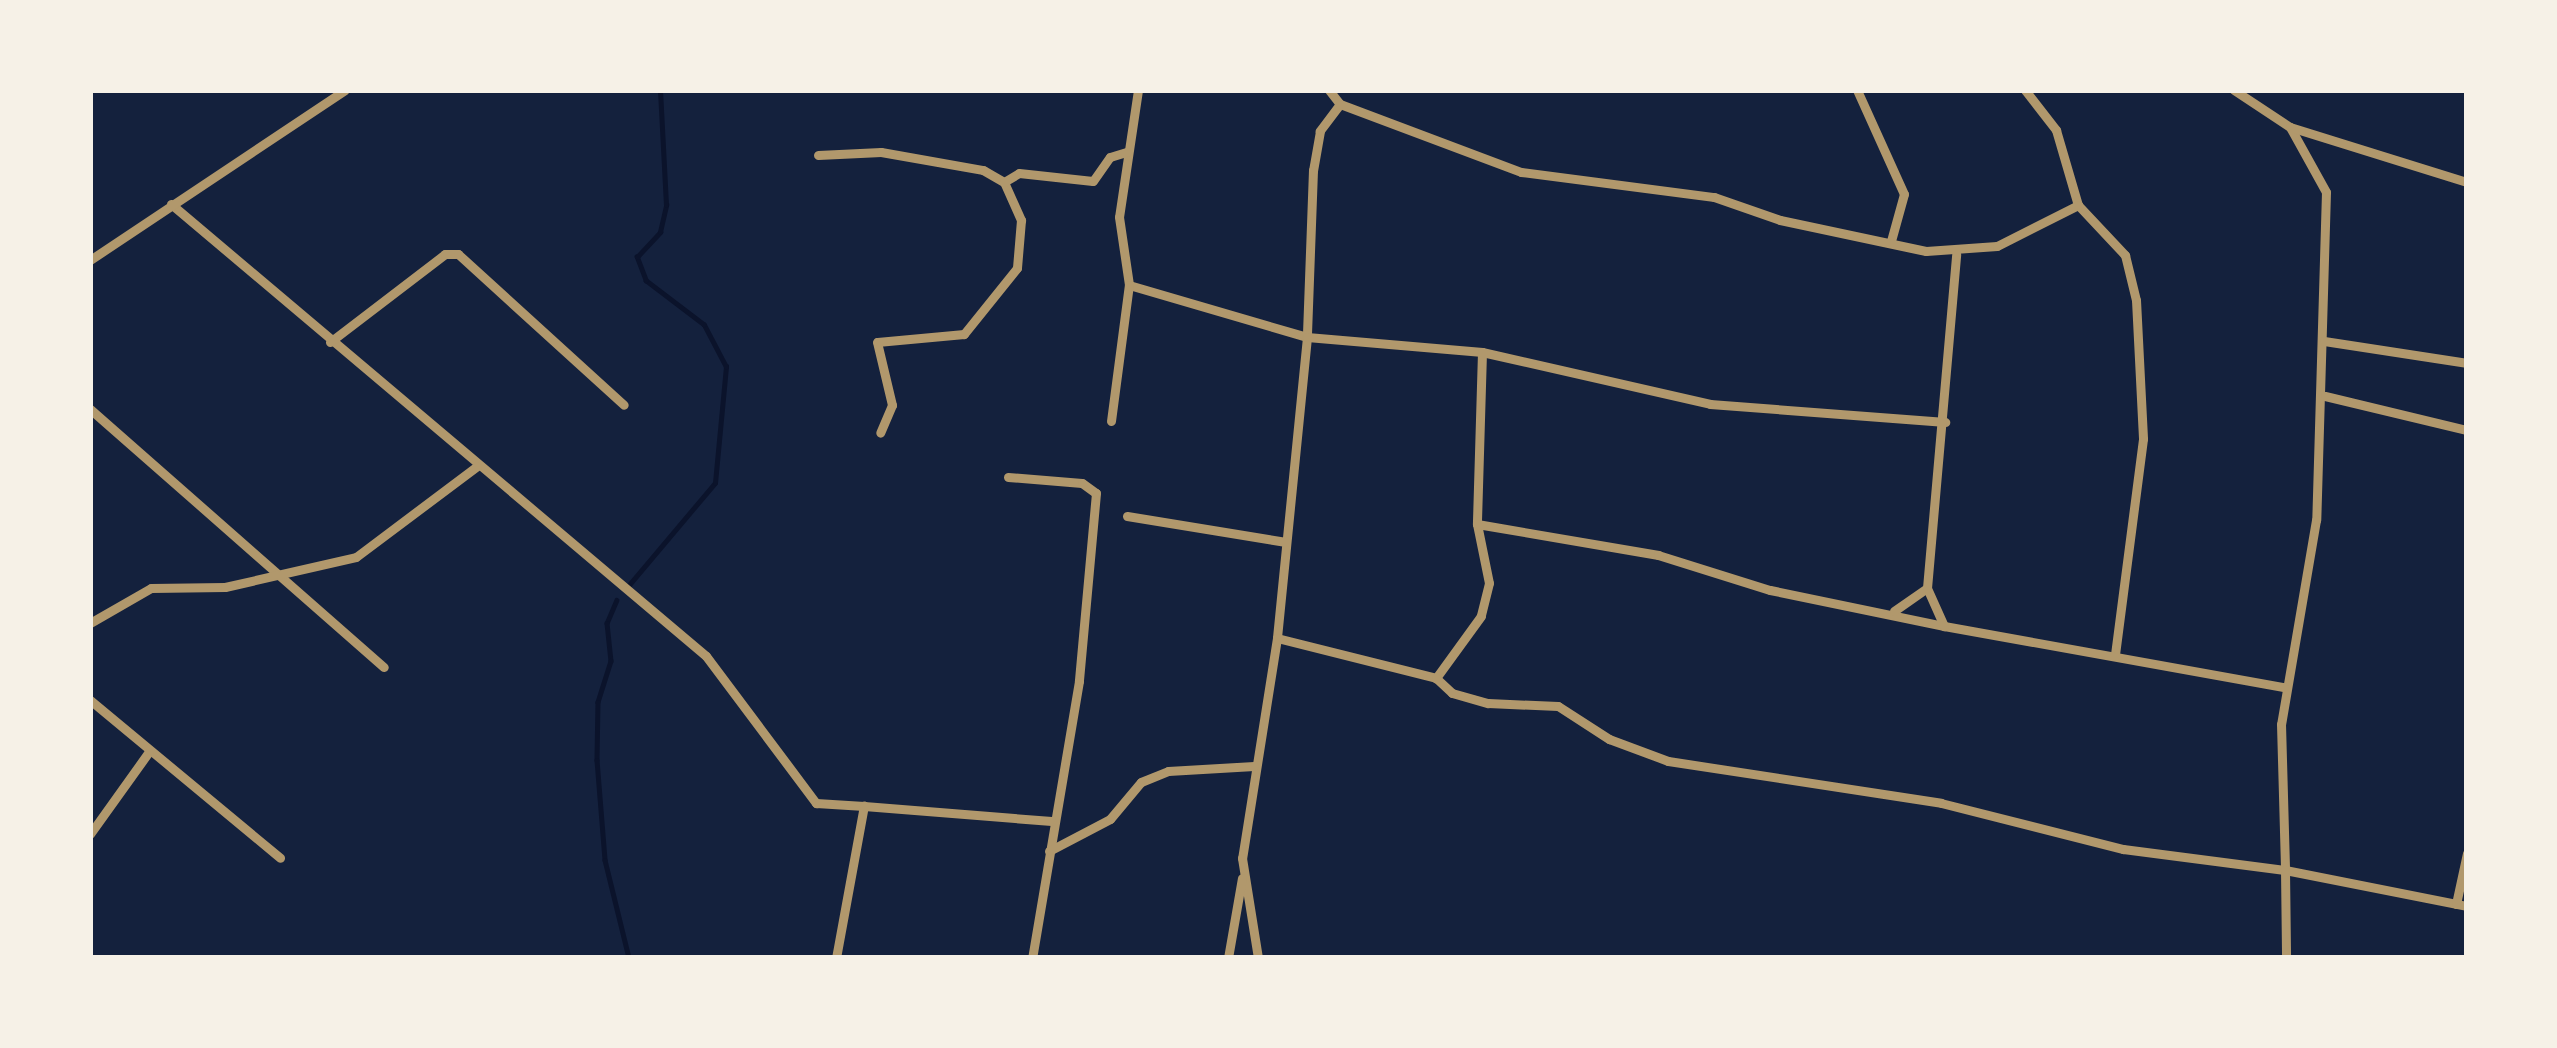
<!DOCTYPE html>
<style>
body{margin:0}
#map{position:relative;width:2557px;height:1048px;overflow:hidden;background:#14213d;font-family:"Public Sans",sans-serif}
div>[style]{position:absolute}
[style*='--x']{left:calc(var(--x)*1px);top:calc(var(--y)*1px);width:calc(var(--w)*1px);rotate:calc(var(--a)*1deg)}
.stream>*{height:4.5px;margin:-2.25px;padding:0 2.25px;transform-origin:2.25px;border-radius:2.25px;background:#0b132b}
.minor>*{height:9px;margin:-4.5px;padding:0 4.5px;transform-origin:4.5px;border-radius:4.5px;background:#b1986c}
span{translate:-50% -50%;white-space:nowrap;text-align:center;line-height:1.15;-webkit-text-stroke:12px #f6f1e7;paint-order:stroke}
.frame{position:absolute;inset:0;border:93px solid #f6f1e7;pointer-events:none}
</style>
<div id="map">
<div class="stream">
<i style="--x:629;--y:585;--w:133;--a:-49.9"></i>
<i style="--x:715;--y:483;--w:117;--a:-84.6"></i>
<i style="--x:726;--y:367;--w:47;--a:-117.6"></i>
<i style="--x:704;--y:325;--w:73;--a:-142.8"></i>
<i style="--x:646;--y:281;--w:26;--a:-111"></i>
<i style="--x:637;--y:257;--w:34;--a:-47"></i>
<i style="--x:660;--y:232;--w:28;--a:-77"></i>
<i style="--x:666;--y:205;--w:115;--a:-93"></i>
<i style="--x:617;--y:600;--w:25;--a:113"></i>
<i style="--x:607;--y:623;--w:38;--a:84"></i>
<i style="--x:611;--y:661;--w:43;--a:107.6"></i>
<i style="--x:598;--y:702;--w:58;--a:91"></i>
<i style="--x:597;--y:760;--w:100;--a:85.4"></i>
<i style="--x:605;--y:860;--w:101;--a:76.2"></i>
</div>
<div class="minor">
<i style="--x:1138;--y:90;--w:128;--a:98.5"></i>
<i style="--x:1119;--y:217;--w:69;--a:81.6"></i>
<i style="--x:1129;--y:285;--w:185;--a:16.3"></i>
<i style="--x:1307;--y:337;--w:302;--a:95.7"></i>
<i style="--x:1277;--y:638;--w:223;--a:99"></i>
<i style="--x:1242;--y:858;--w:101;--a:80.9"></i>
<i style="--x:1329;--y:90;--w:18;--a:52"></i>
<i style="--x:1340;--y:104;--w:34;--a:127"></i>
<i style="--x:1320;--y:131;--w:40;--a:100"></i>
<i style="--x:1313;--y:170;--w:167;--a:92.1"></i>
<i style="--x:1307;--y:337;--w:176;--a:4.9"></i>
<i style="--x:1482;--y:352;--w:172;--a:91.7"></i>
<i style="--x:1477;--y:524;--w:60;--a:78.5"></i>
<i style="--x:1489;--y:583;--w:34;--a:104"></i>
<i style="--x:1481;--y:616;--w:77;--a:126"></i>
<i style="--x:1857;--y:90;--w:114;--a:65.7"></i>
<i style="--x:1904;--y:194;--w:49;--a:105.5"></i>
<i style="--x:2025;--y:90;--w:51;--a:52.2"></i>
<i style="--x:2056;--y:130;--w:78;--a:73.7"></i>
<i style="--x:2078;--y:205;--w:69;--a:46.8"></i>
<i style="--x:2125;--y:255;--w:46;--a:76.3"></i>
<i style="--x:2136;--y:300;--w:139;--a:87.1"></i>
<i style="--x:2143;--y:439;--w:217;--a:97.4"></i>
<i style="--x:2234;--y:90;--w:67;--a:33.5"></i>
<i style="--x:2290;--y:127;--w:74;--a:61"></i>
<i style="--x:2326;--y:192;--w:328;--a:91.7"></i>
<i style="--x:2316;--y:520;--w:207;--a:99.7"></i>
<i style="--x:2281;--y:724;--w:146;--a:88.4"></i>
<i style="--x:2285;--y:870;--w:186;--a:11.2"></i>
<i style="--x:1340;--y:104;--w:193;--a:20.6"></i>
<i style="--x:1521;--y:172;--w:195;--a:7.4"></i>
<i style="--x:1714;--y:197;--w:70;--a:19.2"></i>
<i style="--x:1780;--y:220;--w:149;--a:12"></i>
<i style="--x:1926;--y:251;--w:71;--a:-4"></i>
<i style="--x:1997;--y:246;--w:91;--a:-26.8"></i>
<i style="--x:2290;--y:127;--w:185;--a:17.3"></i>
<i style="--x:818;--y:155;--w:63;--a:-2.7"></i>
<i style="--x:881;--y:152;--w:104;--a:10"></i>
<i style="--x:983;--y:170;--w:24;--a:30"></i>
<i style="--x:1004;--y:182;--w:42;--a:65.9"></i>
<i style="--x:1021;--y:220;--w:48;--a:94.8"></i>
<i style="--x:1017;--y:268;--w:85;--a:128.8"></i>
<i style="--x:964;--y:334;--w:87;--a:174.7"></i>
<i style="--x:877;--y:342;--w:65;--a:76.6"></i>
<i style="--x:892;--y:405;--w:30;--a:113"></i>
<i style="--x:1004;--y:182;--w:17;--a:-31"></i>
<i style="--x:1019;--y:173;--w:74;--a:6.2"></i>
<i style="--x:1093;--y:181;--w:29;--a:-55"></i>
<i style="--x:1110;--y:157;--w:17;--a:-17"></i>
<i style="--x:171;--y:204;--w:700;--a:40.19"></i>
<i style="--x:706;--y:656;--w:184;--a:53.2"></i>
<i style="--x:816;--y:803;--w:48;--a:3.6"></i>
<i style="--x:90;--y:260;--w:306;--a:-33.7"></i>
<i style="--x:2324;--y:341;--w:145;--a:8.7"></i>
<i style="--x:330;--y:342;--w:145;--a:-37.4"></i>
<i style="--x:445;--y:254;--w:13;--a:0"></i>
<i style="--x:458;--y:254;--w:224;--a:42.3"></i>
<i style="--x:1482;--y:352;--w:234;--a:12.8"></i>
<i style="--x:1710;--y:404;--w:236;--a:4.4"></i>
<i style="--x:2325;--y:396;--w:146;--a:13.5"></i>
<i style="--x:90;--y:409;--w:391;--a:41.3"></i>
<i style="--x:1111;--y:421;--w:137;--a:-82.5"></i>
<i style="--x:1008;--y:477;--w:74;--a:4.6"></i>
<i style="--x:1082;--y:483;--w:17;--a:36"></i>
<i style="--x:1096;--y:493;--w:189;--a:95.2"></i>
<i style="--x:1079;--y:681;--w:281;--a:99.6"></i>
<i style="--x:1127;--y:516;--w:161;--a:9.3"></i>
<i style="--x:1477;--y:524;--w:184;--a:9.7"></i>
<i style="--x:1658;--y:555;--w:117;--a:17.4"></i>
<i style="--x:1770;--y:590;--w:178;--a:11.7"></i>
<i style="--x:1944;--y:626;--w:345;--a:10.2"></i>
<i style="--x:1927;--y:588;--w:42;--a:65.9"></i>
<i style="--x:1894;--y:611;--w:40;--a:-34.9"></i>
<i style="--x:1927;--y:588;--w:335;--a:-85"></i>
<i style="--x:90;--y:623;--w:70;--a:-29.8"></i>
<i style="--x:151;--y:588;--w:74;--a:-0.8"></i>
<i style="--x:225;--y:587;--w:134;--a:-12.9"></i>
<i style="--x:356;--y:557;--w:151;--a:-36.9"></i>
<i style="--x:1277;--y:638;--w:164;--a:14.1"></i>
<i style="--x:1436;--y:678;--w:22;--a:43"></i>
<i style="--x:1452;--y:693;--w:37;--a:16"></i>
<i style="--x:1488;--y:703;--w:70;--a:2.5"></i>
<i style="--x:1558;--y:706;--w:61;--a:32.9"></i>
<i style="--x:1609;--y:739;--w:63;--a:20.4"></i>
<i style="--x:1668;--y:761;--w:276;--a:8.7"></i>
<i style="--x:1941;--y:803;--w:188;--a:14.2"></i>
<i style="--x:2123;--y:849;--w:163;--a:7.4"></i>
<i style="--x:2285;--y:870;--w:88;--a:89.3"></i>
<i style="--x:90;--y:700;--w:247;--a:39.7"></i>
<i style="--x:90;--y:834;--w:100;--a:-54.4"></i>
<i style="--x:1049;--y:851;--w:69;--a:-27.7"></i>
<i style="--x:1110;--y:819;--w:48;--a:-50"></i>
<i style="--x:1141;--y:782;--w:29;--a:-22"></i>
<i style="--x:1168;--y:771;--w:86;--a:-3.3"></i>
<i style="--x:2456;--y:904;--w:52;--a:-77.8"></i>
<i style="--x:836;--y:958;--w:155;--a:-79.6"></i>
<i style="--x:864;--y:806;--w:188;--a:4.6"></i>
<i style="--x:1228;--y:958;--w:81;--a:-80.1"></i>
</div>
<div class="frame"></div>
</div>
